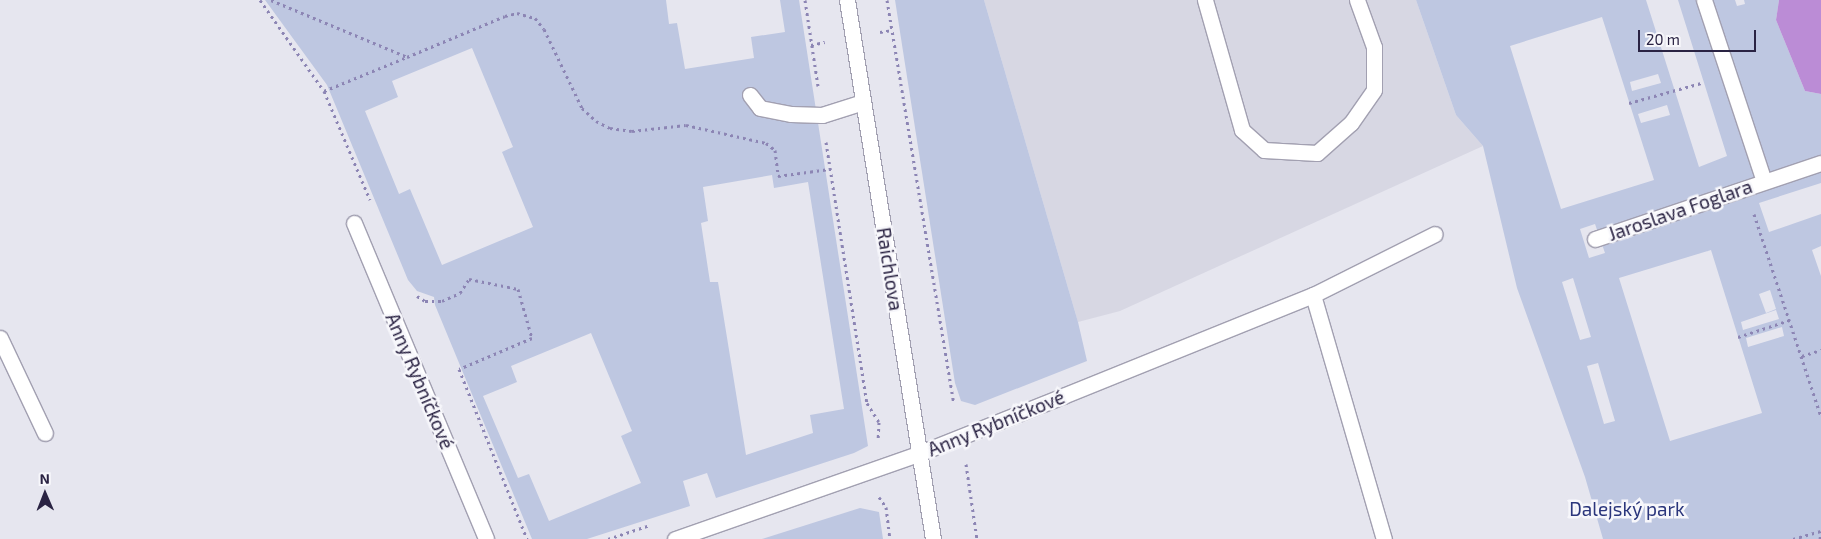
<!DOCTYPE html>
<meta charset="utf-8">
<style>
body{margin:0}
#map{position:relative;width:1821px;height:539px;overflow:hidden;background:#e6e6ef;font-family:"Exo 2",sans-serif}
div>[style]{position:absolute}
[style*='--x']{left:calc(var(--x)*1px);top:calc(var(--y)*1px);width:calc(var(--w)*1px);rotate:calc(var(--a)*1deg)}
.built>*{inset:0;background:#d7d7e3}
.green>*{inset:0;background:#bec7e1}
.water>*{inset:0;background:#bb8cd6}
.path>*{height:3px;margin-top:-1.5px;transform-origin:0;background:repeating-linear-gradient(90deg,#8c85b4 0 2.5px,transparent 0 6.5px)}
.roads{filter:drop-shadow(1px 0 #a2a0b1) drop-shadow(-1px 0 #a2a0b1) drop-shadow(0 1px #a2a0b1) drop-shadow(0 -1px #a2a0b1)}
.lane>*{height:15px;margin:-7.5px;padding:0 7.5px;transform-origin:7.5px;border-radius:7.5px;background:#fff}
.street>*{height:15px;margin:-7.5px;padding:0 7.5px;transform-origin:7.5px;border-radius:7.5px;background:#fff}
span{translate:-50% -50%;white-space:nowrap;text-align:center;line-height:1.15;-webkit-text-stroke:5px #f7f7fb;paint-order:stroke}
.street-label{font-size:19px;color:#2a2343}
.park-label{font-size:19px;color:#2b367c}
.north{position:absolute;left:20px;top:469px;width:50px;height:50px;-webkit-text-stroke:4px #f7f7fb;paint-order:stroke;rotate:359deg;font-size:14px;font-weight:700;line-height:20px;text-align:center;color:#2a2343}
.north::after{content:'';display:block;margin:auto;width:18px;height:22px;background:#2a2343;clip-path:polygon(50% 0,100% 100%,50% 72%,0 100%)}
.scale{position:absolute;left:1638px;top:30px;width:118px;height:22px;box-sizing:border-box;border:2px solid #2a2343;border-top:0;padding-left:6px;font-size:15px;line-height:18px;white-space:nowrap;color:#2a2343;-webkit-text-stroke:4px #f7f7fb;paint-order:stroke}
</style>
<div id="map">
<div class="built">
<i style="clip-path:polygon(984px 0,1416px 0,1456px 115px,1483px 146px,1120px 311px,1078px 322px)"></i>
</div>
<div class="green">
<i style="clip-path:polygon(evenodd,265px 0,666px 0,669px 24px,677px 23px,685px 69px,754px 58px,751px 37px,785px 32px,780px 0,799px 0,868px 446px,854px 453px,716px 498px,707px 473px,683px 481px,690px 506px,587px 539px,532px 539px,435px 305px,434px 297px,417px 291px,408px 280px,327px 85px,265px 0,472px 48px,513px 147px,502px 152px,533px 227px,442px 265px,410px 189px,399px 194px,365px 111px,398px 97px,392px 81px,472px 48px,265px 0,772px 175px,774px 188px,808px 182px,844px 409px,810px 415px,813px 433px,746px 455px,718px 282px,710px 282px,701px 223px,708px 221px,703px 187px,772px 175px,265px 0,591px 333px,632px 431px,621px 436px,641px 483px,549px 521px,529px 474px,518px 478px,483px 396px,517px 382px,511px 366px,591px 333px)"></i>
<i style="clip-path:polygon(895px 0,984px 0,1078px 322px,1087px 361px,975px 405px,961px 401px,955px 383px)"></i>
<i style="clip-path:polygon(evenodd,1416px 0,1646px 0,1699px 167px,1727px 156px,1678px 0,1735px 0,1737px 6px,1745px 4px,1744px 0,1779px 0,1776px 20px,1805px 91px,1821px 94px,1821px 183px,1759px 203px,1769px 232px,1821px 214px,1821px 246px,1812px 250px,1821px 276px,1821px 539px,1603px 539px,1585px 477px,1517px 288px,1483px 146px,1456px 115px,1416px 0,1602px 17px,1654px 180px,1561px 209px,1510px 46px,1602px 17px,1416px 0,1658px 74px,1661px 83px,1632px 91px,1630px 82px,1658px 74px,1416px 0,1667px 105px,1670px 115px,1641px 123px,1638px 114px,1667px 105px,1416px 0,1595px 224px,1605px 253px,1589px 258px,1580px 229px,1595px 224px,1416px 0,1711px 250px,1762px 413px,1670px 441px,1619px 278px,1711px 250px,1416px 0,1573px 278px,1591px 337px,1580px 340px,1562px 282px,1573px 278px,1416px 0,1770px 290px,1776px 309px,1766px 313px,1759px 294px,1770px 290px,1416px 0,1776px 310px,1779px 319px,1743px 330px,1741px 322px,1776px 310px,1416px 0,1782px 327px,1784px 336px,1748px 347px,1746px 338px,1782px 327px,1416px 0,1598px 363px,1615px 421px,1604px 424px,1587px 366px,1598px 363px)"></i>
<i style="clip-path:polygon(860px 508px,879px 512px,883px 539px,762px 539px)"></i>
</div>
<div class="water">
<i style="clip-path:polygon(1779px 0,1821px 0,1821px 94px,1805px 91px,1776px 20px)"></i>
</div>
<div class="path">
<i style="--x:260;--y:0;--w:111;--a:54.9"></i>
<i style="--x:324;--y:91;--w:118;--a:67.1"></i>
<i style="--x:271;--y:0;--w:147;--a:22.7"></i>
<i style="--x:407;--y:57;--w:106;--a:-22.7"></i>
<i style="--x:505;--y:16;--w:12;--a:-14"></i>
<i style="--x:517;--y:13;--w:19;--a:16"></i>
<i style="--x:535;--y:18;--w:14;--a:51"></i>
<i style="--x:544;--y:29;--w:88;--a:64.3"></i>
<i style="--x:582;--y:108;--w:19;--a:43"></i>
<i style="--x:596;--y:121;--w:16;--a:27"></i>
<i style="--x:610;--y:128;--w:22;--a:8"></i>
<i style="--x:632;--y:131;--w:54;--a:-6.3"></i>
<i style="--x:686;--y:125;--w:82;--a:12.7"></i>
<i style="--x:766;--y:143;--w:11;--a:38"></i>
<i style="--x:775;--y:150;--w:26;--a:83"></i>
<i style="--x:778;--y:176;--w:52;--a:-7.7"></i>
<i style="--x:805;--y:0;--w:87;--a:81.4"></i>
<i style="--x:887;--y:0;--w:409;--a:80.6"></i>
<i style="--x:880;--y:32;--w:12;--a:-9"></i>
<i style="--x:811;--y:45;--w:14;--a:-12"></i>
<i style="--x:324;--y:91;--w:90;--a:-22.3"></i>
<i style="--x:1629;--y:103;--w:75;--a:-15.5"></i>
<i style="--x:826;--y:142;--w:264;--a:81.1"></i>
<i style="--x:867;--y:403;--w:22;--a:58"></i>
<i style="--x:879;--y:422;--w:17;--a:93"></i>
<i style="--x:1754;--y:214;--w:213;--a:71.7"></i>
<i style="--x:417;--y:296;--w:9;--a:32"></i>
<i style="--x:425;--y:301;--w:17;--a:0"></i>
<i style="--x:442;--y:301;--w:20;--a:-24"></i>
<i style="--x:460;--y:293;--w:17;--a:-57"></i>
<i style="--x:469;--y:279;--w:50;--a:11.5"></i>
<i style="--x:518;--y:289;--w:51;--a:74.1"></i>
<i style="--x:532;--y:338;--w:79;--a:157"></i>
<i style="--x:459;--y:369;--w:183;--a:68.2"></i>
<i style="--x:1738;--y:337;--w:55;--a:-18.1"></i>
<i style="--x:1802;--y:356;--w:20;--a:-18"></i>
<i style="--x:966;--y:464;--w:76;--a:81.7"></i>
<i style="--x:879;--y:497;--w:12;--a:55"></i>
<i style="--x:886;--y:507;--w:32;--a:83"></i>
<i style="--x:608;--y:539;--w:44;--a:-18.4"></i>
<i style="--x:1793;--y:539;--w:29;--a:-16"></i>
<i style="--x:1820;--y:539;--w:8;--a:-83"></i>
</div>
<div class="roads">
<div class="lane">
<i style="--x:1205;--y:0;--w:135;--a:74.1"></i>
<i style="--x:1242;--y:130;--w:30;--a:42"></i>
<i style="--x:1264;--y:150;--w:53;--a:3.2"></i>
<i style="--x:1317;--y:153;--w:45;--a:-41.4"></i>
<i style="--x:1351;--y:123;--w:40;--a:-55.1"></i>
<i style="--x:1374;--y:90;--w:43;--a:-90"></i>
<i style="--x:1374;--y:47;--w:50;--a:-109.9"></i>
<i style="--x:750;--y:95;--w:16;--a:52"></i>
<i style="--x:760;--y:108;--w:32;--a:11"></i>
<i style="--x:791;--y:114;--w:31;--a:2"></i>
<i style="--x:822;--y:115;--w:43;--a:-17.6"></i>
<i style="--x:1313;--y:295;--w:254;--a:73.8"></i>
<i style="--x:1063;--y:396;--w:270;--a:-22"></i>
<i style="--x:1313;--y:295;--w:136;--a:-26.6"></i>
</div>
<div class="street">
<i style="--x:847;--y:0;--w:546;--a:80.93"></i>
<i style="--x:1704;--y:0;--w:191;--a:71.7"></i>
<i style="--x:354;--y:223;--w:342;--a:67.3"></i>
<i style="--x:1595;--y:239;--w:238;--a:-18.6"></i>
<i style="--x:0;--y:338;--w:105;--a:64.7"></i>
<i style="--x:675;--y:539;--w:260;--a:-19.3"></i>
<i style="--x:920;--y:453;--w:154;--a:-21.7"></i>
</div>
</div>
<div class="street-label">
<span style="left:1680px;top:210px;rotate:-19deg">Jaroslava Foglara</span>
<span style="left:890px;top:269px;rotate:81deg">Raichlova</span>
<span style="left:420px;top:381px;rotate:67deg">Anny Rybníčkové</span>
<span style="left:996px;top:423px;rotate:-22deg">Anny Rybníčkové</span>
</div>
<div class="park-label">
<span style="left:1627px;top:509px">Dalejský park</span>
</div>
<div class="north">N</div>
<div class="scale">20 m</div>
</div>
